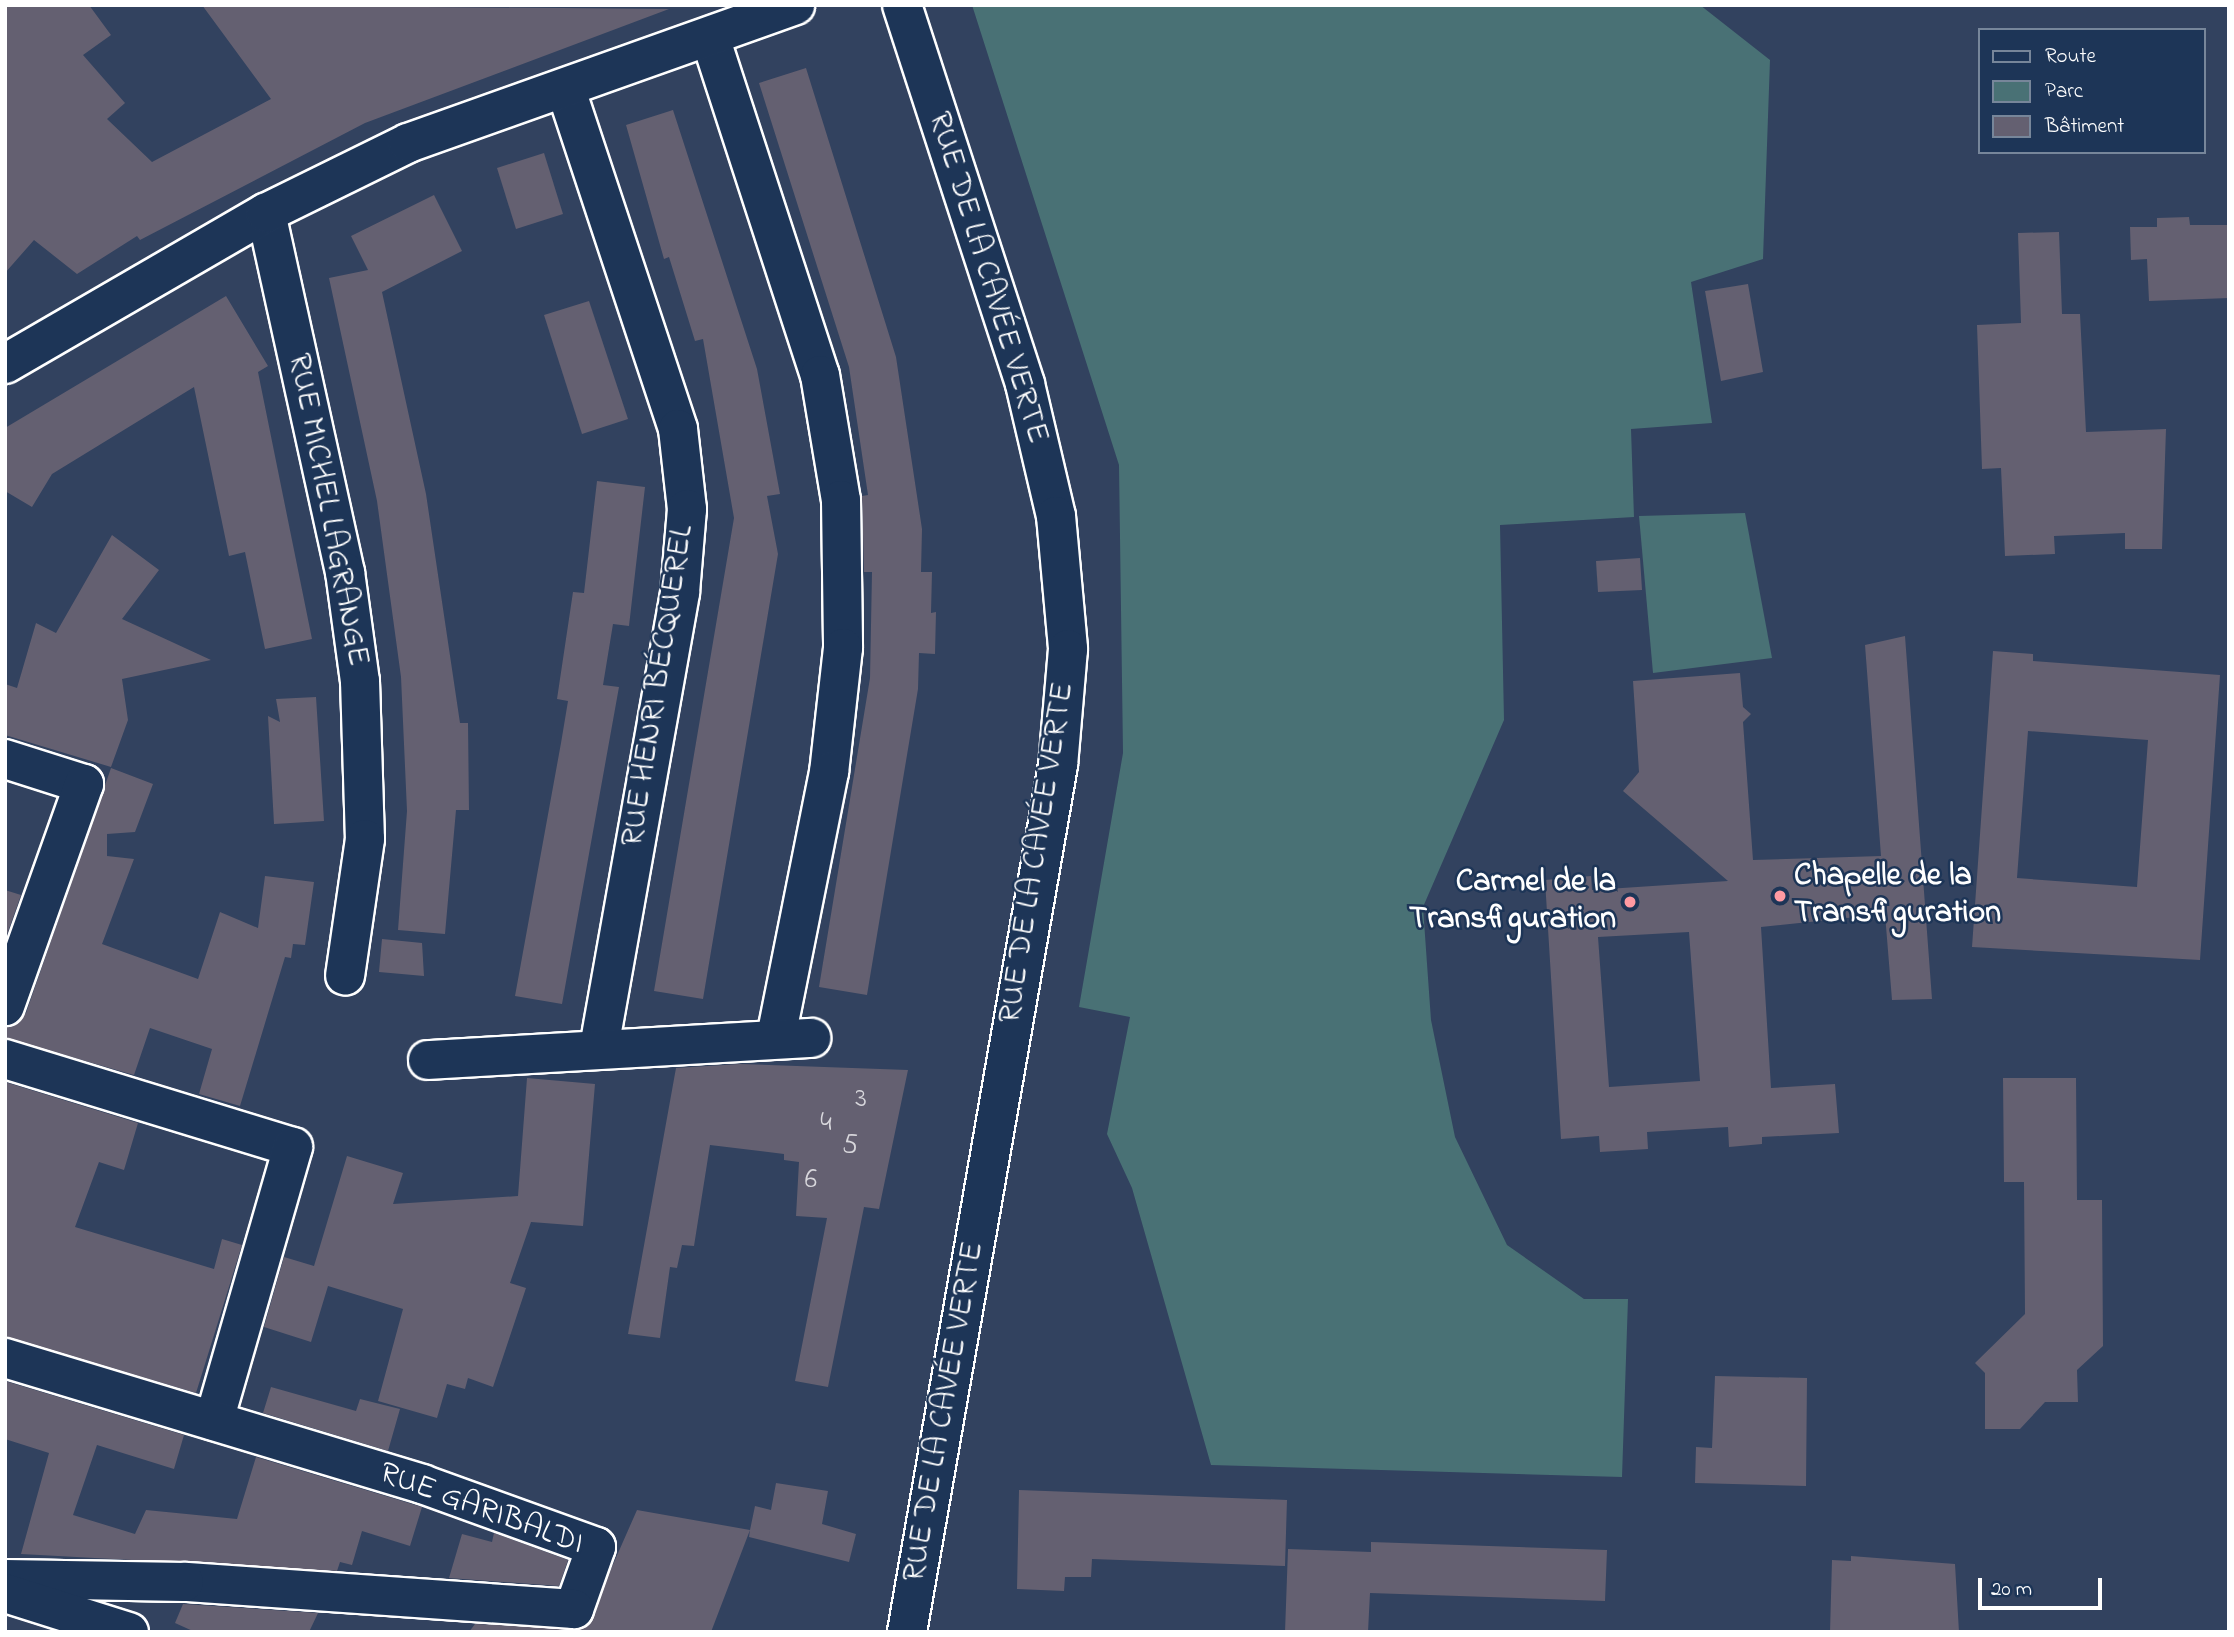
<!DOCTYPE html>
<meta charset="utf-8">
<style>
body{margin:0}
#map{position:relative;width:2234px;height:1637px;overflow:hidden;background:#32425f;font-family:"Indie Flower",sans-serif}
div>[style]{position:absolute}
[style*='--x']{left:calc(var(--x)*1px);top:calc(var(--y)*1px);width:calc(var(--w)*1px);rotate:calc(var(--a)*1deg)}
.green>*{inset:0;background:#497175}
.building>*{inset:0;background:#646071}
.roads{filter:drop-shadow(2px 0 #fff) drop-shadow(-2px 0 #fff) drop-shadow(0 2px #fff) drop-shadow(0 -2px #fff)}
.minor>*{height:38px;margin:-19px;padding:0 19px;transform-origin:19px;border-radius:19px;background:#1d3557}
.dots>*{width:19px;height:19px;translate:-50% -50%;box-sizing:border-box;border:4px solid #1d3557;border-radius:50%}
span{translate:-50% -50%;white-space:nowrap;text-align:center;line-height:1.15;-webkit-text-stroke:5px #1d3557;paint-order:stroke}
.number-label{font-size:28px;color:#d8d7dc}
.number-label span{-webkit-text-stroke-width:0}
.street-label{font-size:32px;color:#fff}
.poi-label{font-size:32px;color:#fff;font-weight:700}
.left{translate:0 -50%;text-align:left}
.right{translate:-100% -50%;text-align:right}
.frame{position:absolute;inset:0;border:7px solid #fff;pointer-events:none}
.legend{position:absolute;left:1978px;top:28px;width:228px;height:126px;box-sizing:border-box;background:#1d3557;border:2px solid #77869a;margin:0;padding:9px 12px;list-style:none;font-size:21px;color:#fff}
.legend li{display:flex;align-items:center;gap:14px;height:35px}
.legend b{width:35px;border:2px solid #77869a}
.scale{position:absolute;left:1978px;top:1578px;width:124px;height:32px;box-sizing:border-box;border:4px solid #fff;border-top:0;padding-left:9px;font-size:21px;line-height:24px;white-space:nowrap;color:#fff;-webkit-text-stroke:5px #1d3557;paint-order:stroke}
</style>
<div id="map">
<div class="green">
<i style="clip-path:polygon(972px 5px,1700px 5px,1770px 60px,1763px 259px,1691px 282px,1712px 423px,1631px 429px,1634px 517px,1500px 525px,1504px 720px,1423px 907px,1431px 1020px,1455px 1137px,1507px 1245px,1584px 1299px,1628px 1299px,1622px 1477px,1211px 1465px,1132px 1188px,1107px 1134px,1130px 1017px,1079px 1007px,1123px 753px,1119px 465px)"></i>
<i style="clip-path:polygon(1745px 513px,1772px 658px,1653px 673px,1639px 516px)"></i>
</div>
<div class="building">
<i style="clip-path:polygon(5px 5px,89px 5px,111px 35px,83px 55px,125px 103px,107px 119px,152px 162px,271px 99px,202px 5px,669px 9px,365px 123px,140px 240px,137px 236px,77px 274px,34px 240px,5px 273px)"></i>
<i style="clip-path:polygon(806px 68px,896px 357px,922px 529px,921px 572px,932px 572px,931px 613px,936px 612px,935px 654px,919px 653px,918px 689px,867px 995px,819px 987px,870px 678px,872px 572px,864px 572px,862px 496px,868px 495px,849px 367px,759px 83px)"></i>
<i style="clip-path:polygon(673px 110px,757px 369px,780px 494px,767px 496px,778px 554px,703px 999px,654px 991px,734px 518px,703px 339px,695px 341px,669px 257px,664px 259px,626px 125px)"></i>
<i style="clip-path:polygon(544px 153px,563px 214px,516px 229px,497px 168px)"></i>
<i style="clip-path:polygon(434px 195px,462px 251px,382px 292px,426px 494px,460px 723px,468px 723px,469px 810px,456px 810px,445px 934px,398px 930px,407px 811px,401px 677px,377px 501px,329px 278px,368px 270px,351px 236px)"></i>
<i style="clip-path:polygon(2189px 217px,2190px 225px,2229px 225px,2229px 298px,2149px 301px,2147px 259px,2131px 260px,2130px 227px,2157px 227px,2157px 218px)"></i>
<i style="clip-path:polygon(2059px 232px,2062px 314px,2080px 314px,2086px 432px,2166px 429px,2162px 549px,2125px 549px,2125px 533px,2054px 536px,2055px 554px,2005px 556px,2001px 468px,1982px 469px,1977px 325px,2021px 323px,2018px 233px)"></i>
<i style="clip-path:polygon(1748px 284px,1763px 372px,1721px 381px,1705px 291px)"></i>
<i style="clip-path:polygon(226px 296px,268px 366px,258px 372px,312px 639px,265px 649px,245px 552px,229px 556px,194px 387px,52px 474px,32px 507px,5px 491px,5px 428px)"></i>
<i style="clip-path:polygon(589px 301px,628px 419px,582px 434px,544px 315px)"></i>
<i style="clip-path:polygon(597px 481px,645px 487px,629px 626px,613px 624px,603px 685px,619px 687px,562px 1004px,515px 996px,561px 743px,568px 701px,557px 699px,573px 592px,584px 593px)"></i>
<i style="clip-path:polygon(112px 535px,159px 570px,122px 619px,211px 660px,122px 679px,128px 720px,111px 767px,5px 735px,5px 684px,17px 688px,36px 623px,56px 633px)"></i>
<i style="clip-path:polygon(1640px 558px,1642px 590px,1598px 592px,1596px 561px)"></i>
<i style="clip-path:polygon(evenodd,1905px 636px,1932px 999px,1892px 1000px,1885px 914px,1761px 927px,1771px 1088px,1835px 1084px,1839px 1133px,1762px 1137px,1762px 1144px,1729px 1147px,1728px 1127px,1647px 1132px,1648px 1149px,1600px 1152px,1599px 1136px,1561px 1139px,1545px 880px,1591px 876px,1592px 890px,1728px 881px,1623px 791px,1639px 772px,1633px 681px,1740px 673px,1743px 707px,1751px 714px,1743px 722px,1753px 860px,1881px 856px,1865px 645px,1905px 636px,1689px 932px,1700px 1081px,1609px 1087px,1598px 937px,1689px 932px)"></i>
<i style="clip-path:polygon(evenodd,1993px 651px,2033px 654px,2033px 661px,2220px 675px,2200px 960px,1972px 947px,1993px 651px,2028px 731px,2148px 740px,2137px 887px,2017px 878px,2028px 731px)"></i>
<i style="clip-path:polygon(316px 697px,324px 821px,274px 824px,268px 716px,280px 722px,276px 699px)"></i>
<i style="clip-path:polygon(111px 768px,153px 784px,135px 832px,107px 834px,107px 856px,134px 859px,102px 944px,198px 979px,220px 912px,258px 928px,265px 876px,314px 882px,305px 945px,293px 944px,291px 958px,285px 957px,240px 1106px,199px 1094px,212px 1049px,150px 1028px,134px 1075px,5px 1038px,5px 1027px,26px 1013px)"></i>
<i style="clip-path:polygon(5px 890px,21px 895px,5px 940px)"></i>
<i style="clip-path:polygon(382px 939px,422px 943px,424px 976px,379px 972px)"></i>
<i style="clip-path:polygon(740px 1064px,908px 1070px,879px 1209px,864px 1207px,828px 1387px,795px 1381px,827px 1218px,796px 1216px,799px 1162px,784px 1160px,784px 1154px,710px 1145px,694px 1246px,682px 1245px,677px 1268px,670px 1267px,660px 1338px,628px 1334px,676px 1068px)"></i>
<i style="clip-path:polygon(527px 1078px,595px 1084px,583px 1226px,531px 1222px,510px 1283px,526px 1288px,493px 1387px,468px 1378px,465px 1389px,447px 1384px,437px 1418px,378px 1401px,403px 1309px,328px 1286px,311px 1342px,264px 1327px,284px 1257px,314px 1266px,347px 1156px,403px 1173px,393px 1204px,518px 1196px)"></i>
<i style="clip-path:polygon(2003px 1078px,2076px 1078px,2077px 1200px,2102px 1200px,2103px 1346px,2077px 1370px,2078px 1402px,2045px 1402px,2020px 1429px,1985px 1429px,1985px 1373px,1975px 1363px,2025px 1314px,2024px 1182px,2004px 1182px)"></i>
<i style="clip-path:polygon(5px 1082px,138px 1123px,124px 1170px,99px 1162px,75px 1227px,214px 1269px,222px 1239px,242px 1245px,196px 1393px,5px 1337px)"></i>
<i style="clip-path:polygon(1715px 1376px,1807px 1378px,1806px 1486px,1695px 1483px,1696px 1447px,1712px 1448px)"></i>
<i style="clip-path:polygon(5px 1381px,184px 1435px,174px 1469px,97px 1445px,73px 1515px,135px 1534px,146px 1510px,237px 1519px,256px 1457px,422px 1507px,410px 1546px,362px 1531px,352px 1565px,340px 1562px,337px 1571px,21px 1554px,49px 1453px,5px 1439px)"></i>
<i style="clip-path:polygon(271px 1387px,356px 1411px,360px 1399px,400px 1409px,388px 1451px,263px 1413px)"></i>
<i style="clip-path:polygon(776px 1483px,828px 1491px,822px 1524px,856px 1534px,849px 1562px,749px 1537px,750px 1530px,711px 1632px,469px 1632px,475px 1624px,585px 1628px,637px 1510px,750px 1530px,755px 1506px,771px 1510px)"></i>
<i style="clip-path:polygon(1019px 1490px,1287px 1500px,1285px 1566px,1092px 1559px,1091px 1577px,1065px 1577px,1064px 1591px,1017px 1589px)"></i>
<i style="clip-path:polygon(494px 1533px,568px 1560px,559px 1586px,449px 1578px,462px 1534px,492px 1542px)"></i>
<i style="clip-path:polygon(1371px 1542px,1607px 1550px,1605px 1601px,1370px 1593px,1368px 1632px,1285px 1632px,1288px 1549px,1371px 1552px)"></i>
<i style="clip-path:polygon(1851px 1556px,1955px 1564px,1959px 1632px,1830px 1632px,1832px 1560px,1851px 1561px)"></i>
<i style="clip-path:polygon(183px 1604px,318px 1613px,309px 1632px,195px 1632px,175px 1623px)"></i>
</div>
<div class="roads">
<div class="minor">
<i style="--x:902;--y:5;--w:398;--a:72"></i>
<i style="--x:1025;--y:384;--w:136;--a:76.8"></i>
<i style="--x:1056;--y:516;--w:134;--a:84.8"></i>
<i style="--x:1068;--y:649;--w:116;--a:94.9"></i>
<i style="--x:1058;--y:765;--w:880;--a:99.88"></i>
<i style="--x:710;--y:37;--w:355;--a:72"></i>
<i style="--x:820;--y:375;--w:127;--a:80.5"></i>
<i style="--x:841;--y:500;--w:148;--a:89.2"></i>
<i style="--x:843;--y:648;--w:125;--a:96.4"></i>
<i style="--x:829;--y:772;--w:271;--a:101.3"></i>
<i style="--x:566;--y:90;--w:357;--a:71.7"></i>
<i style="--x:678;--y:429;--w:81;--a:83.6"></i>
<i style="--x:687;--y:509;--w:84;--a:94.8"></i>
<i style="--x:680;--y:593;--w:461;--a:100.1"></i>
<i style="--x:266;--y:213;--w:368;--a:77.6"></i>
<i style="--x:345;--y:572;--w:110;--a:82.2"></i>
<i style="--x:360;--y:681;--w:158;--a:88.2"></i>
<i style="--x:365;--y:839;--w:138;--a:98.3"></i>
<i style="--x:5;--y:364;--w:302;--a:-30.1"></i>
<i style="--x:266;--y:213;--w:158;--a:-26.2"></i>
<i style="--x:408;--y:143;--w:411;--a:-19.6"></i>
<i style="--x:5;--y:759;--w:83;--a:17.6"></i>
<i style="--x:84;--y:784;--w:236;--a:109.6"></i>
<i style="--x:5;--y:1059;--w:301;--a:17"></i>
<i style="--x:293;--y:1147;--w:285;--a:106.1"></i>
<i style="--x:428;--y:1060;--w:384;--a:-3.3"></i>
<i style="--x:5;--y:1358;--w:436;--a:16.8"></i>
<i style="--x:422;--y:1484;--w:185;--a:19.9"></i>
<i style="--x:596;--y:1547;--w:66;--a:109.5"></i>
<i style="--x:574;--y:1609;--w:391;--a:-176"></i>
<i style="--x:184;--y:1582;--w:179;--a:-179"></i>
<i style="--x:5;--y:1593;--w:130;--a:17.5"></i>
</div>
</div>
<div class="dots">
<i style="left:1780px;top:896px;background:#ff9aa2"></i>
<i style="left:1630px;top:902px;background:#ff9aa2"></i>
</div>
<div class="number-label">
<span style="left:861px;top:1100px">3</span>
<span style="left:826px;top:1124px">4</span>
<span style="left:850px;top:1146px">5</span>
<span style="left:811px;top:1181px">6</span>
</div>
<div class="street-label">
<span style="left:987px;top:278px;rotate:73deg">RUE DE LA CAVÉE VERTE</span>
<span style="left:327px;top:510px;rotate:79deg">RUE MICHEL LAGRANGE</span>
<span style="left:659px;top:686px;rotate:-81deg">RUE HENRI BÉCQUEREL</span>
<span style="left:1038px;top:853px;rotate:-81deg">RUE DE LA CAVÉE VERTE</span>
<span style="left:945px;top:1412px;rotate:-80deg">RUE DE LA CAVÉE VERTE</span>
<span style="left:481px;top:1510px;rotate:20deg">RUE GARIBALDI</span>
</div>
<div class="poi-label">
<span class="left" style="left:1794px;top:896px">Chapelle de la<br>Transfiguration</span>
<span class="right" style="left:1616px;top:902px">Carmel de la<br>Transfiguration</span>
</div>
<div class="frame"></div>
<ul class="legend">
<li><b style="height:9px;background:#1d3557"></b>Route</li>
<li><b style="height:19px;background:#497175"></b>Parc</li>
<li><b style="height:19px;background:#646071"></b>Bâtiment</li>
</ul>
<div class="scale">20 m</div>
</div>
